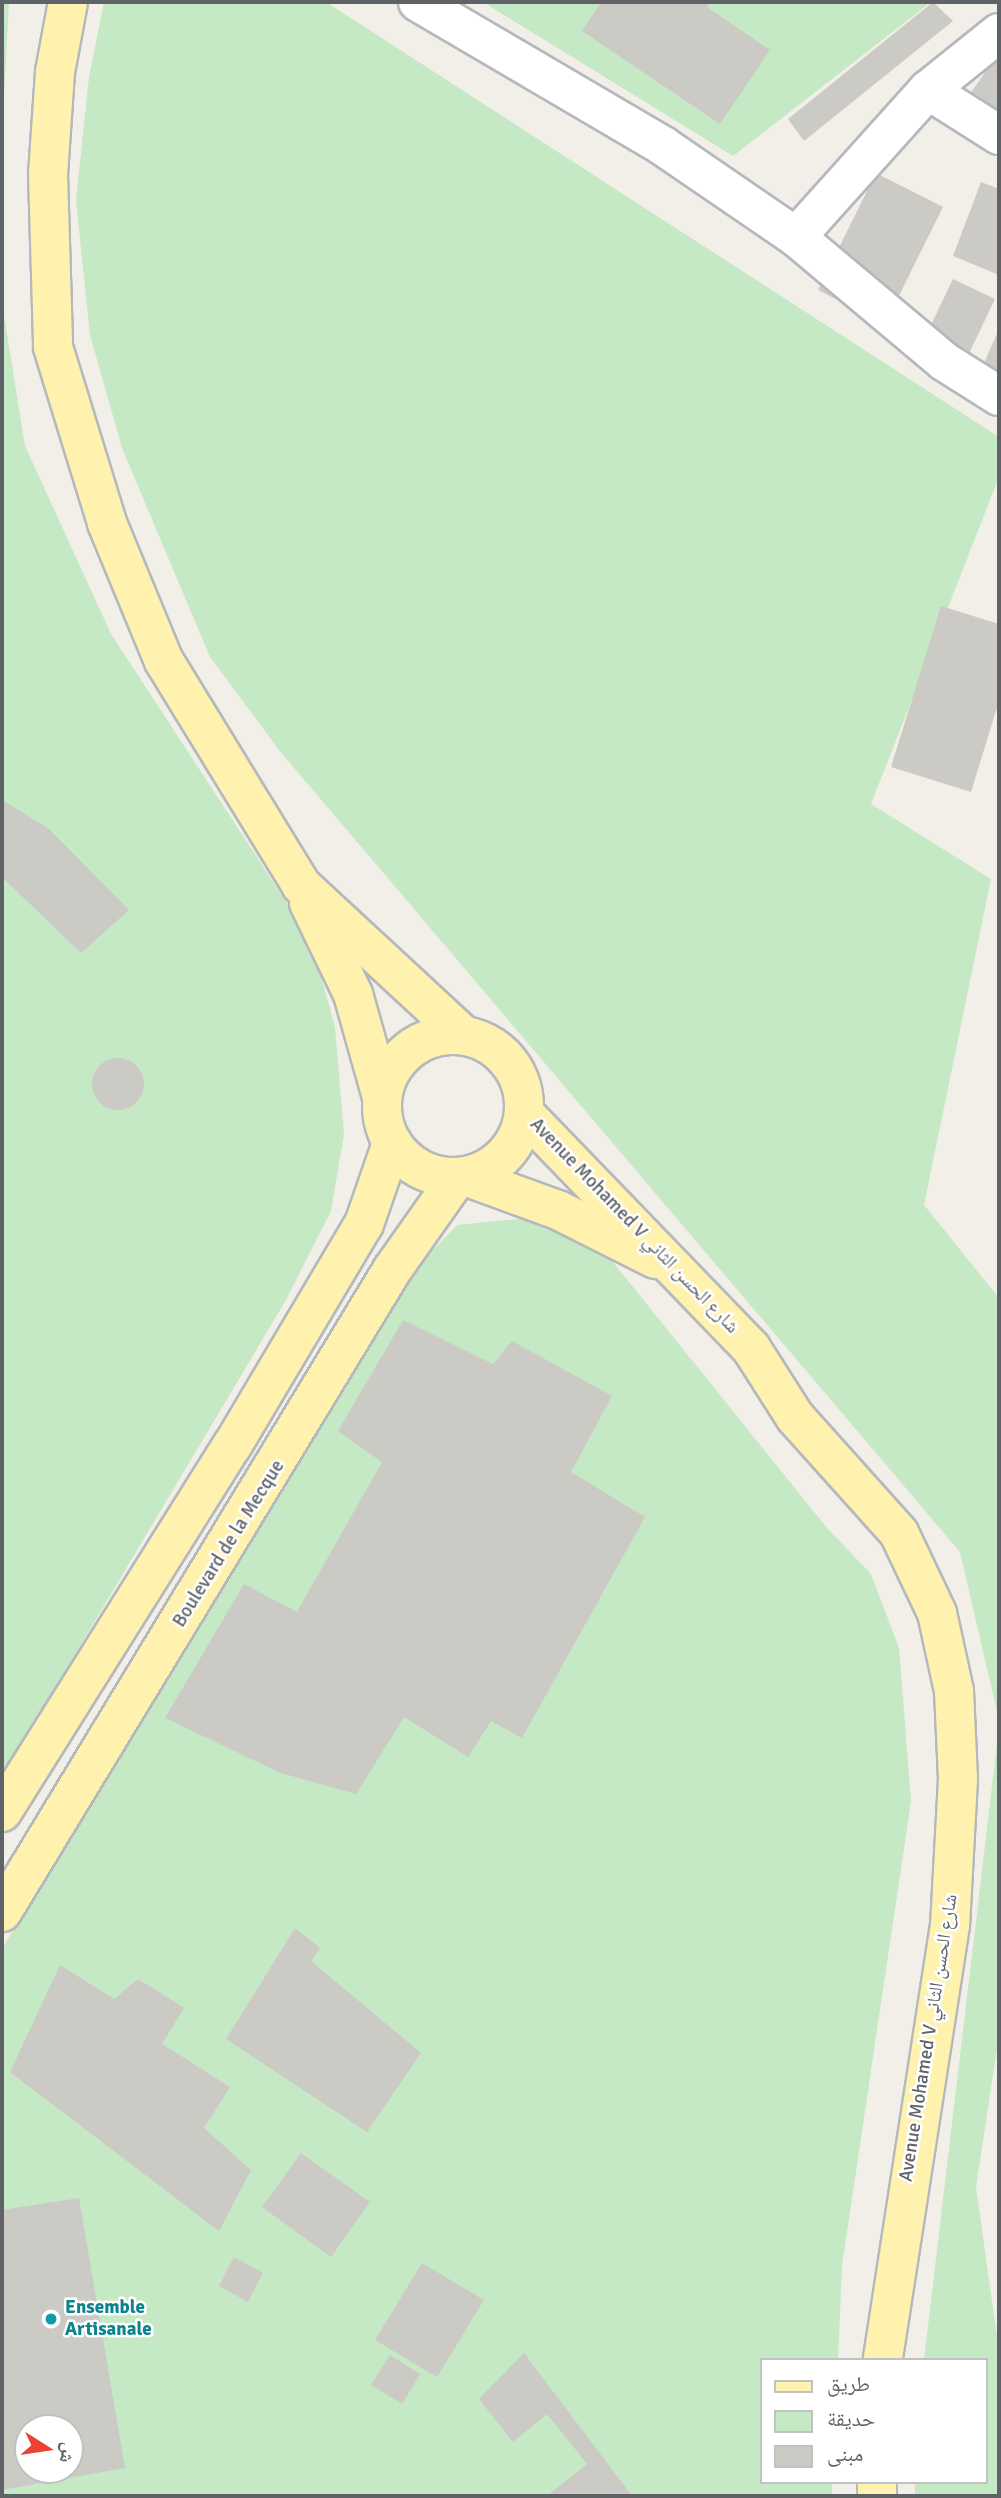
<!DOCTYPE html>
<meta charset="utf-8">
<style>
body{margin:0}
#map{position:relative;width:1001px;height:2498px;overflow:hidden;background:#f1efe8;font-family:Signika,"Noto Naskh Arabic",sans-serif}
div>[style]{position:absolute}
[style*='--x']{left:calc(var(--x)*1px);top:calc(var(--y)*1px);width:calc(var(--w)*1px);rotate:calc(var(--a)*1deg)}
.green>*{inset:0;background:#c5e8c5}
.building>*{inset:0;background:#cccac5}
.round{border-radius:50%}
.roads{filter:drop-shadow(2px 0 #b5b8bc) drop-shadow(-2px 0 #b5b8bc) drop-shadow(0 2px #b5b8bc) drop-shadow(0 -2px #b5b8bc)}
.minor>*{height:38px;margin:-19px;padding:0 19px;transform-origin:19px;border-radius:19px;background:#fff}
.primary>*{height:38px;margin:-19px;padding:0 19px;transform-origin:19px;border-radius:19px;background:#fff2af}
.primary>.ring{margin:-19px;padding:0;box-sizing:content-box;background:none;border:38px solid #fff2af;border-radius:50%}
.dots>*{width:19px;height:19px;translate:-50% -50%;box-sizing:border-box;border:4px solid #fff;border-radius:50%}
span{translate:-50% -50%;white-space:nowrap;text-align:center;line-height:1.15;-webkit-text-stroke:5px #fff;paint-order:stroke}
.street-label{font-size:19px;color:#5f6368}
.culture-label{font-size:19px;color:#0d838f;font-weight:700}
.left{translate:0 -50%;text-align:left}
.frame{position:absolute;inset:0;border:4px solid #5f6368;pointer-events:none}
.legend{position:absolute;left:760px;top:2358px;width:228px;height:126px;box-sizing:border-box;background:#fff;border:2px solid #bfc1c3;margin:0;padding:9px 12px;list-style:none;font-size:21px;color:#5f6368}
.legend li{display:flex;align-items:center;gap:14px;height:35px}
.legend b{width:35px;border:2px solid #bfc1c3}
.north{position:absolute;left:14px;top:2414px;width:70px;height:70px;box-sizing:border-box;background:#fff;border:2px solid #bfc1c3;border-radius:50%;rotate:102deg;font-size:19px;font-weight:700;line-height:28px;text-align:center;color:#5f6368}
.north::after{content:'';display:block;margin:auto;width:24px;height:32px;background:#ea4335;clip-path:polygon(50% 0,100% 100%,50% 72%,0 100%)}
</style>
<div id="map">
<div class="green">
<i style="clip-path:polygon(2px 2px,9px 2px,2px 135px)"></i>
<i style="clip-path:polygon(104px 2px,326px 2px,999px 437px,999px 477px,871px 804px,991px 879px,924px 1205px,999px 1298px,999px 1720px,960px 1552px,279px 750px,210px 657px,122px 448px,90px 335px,76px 200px,89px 77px)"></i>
<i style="clip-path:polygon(483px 2px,931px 2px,733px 156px)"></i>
<i style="clip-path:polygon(2px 303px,25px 446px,111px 634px,311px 940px,335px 1027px,344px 1134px,331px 1211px,286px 1300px,2px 1777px)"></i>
<i style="clip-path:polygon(evenodd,537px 1217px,596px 1241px,827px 1528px,871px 1574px,899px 1648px,911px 1801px,842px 2266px,838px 2360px,761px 2360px,761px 2482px,832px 2482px,832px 2496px,2px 2496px,2px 1949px,409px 1275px,457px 1225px,537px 1217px,28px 2428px,70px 2428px,70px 2470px,28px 2470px,28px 2428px)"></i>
<i style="clip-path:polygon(999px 1727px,999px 2035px,976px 2187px,999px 2351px,999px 2496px,915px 2496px,915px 2482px,985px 2482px,985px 2360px,924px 2360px)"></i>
</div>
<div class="building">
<i style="clip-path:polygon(601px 2px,711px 2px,707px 7px,770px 50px,720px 124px,582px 31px)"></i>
<i style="clip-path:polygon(933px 2px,953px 21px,804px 141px,788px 119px)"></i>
<i style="clip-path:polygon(999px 53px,999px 117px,964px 102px)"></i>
<i style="clip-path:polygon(876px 173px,943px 207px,885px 324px,818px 290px)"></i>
<i style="clip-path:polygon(981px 182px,999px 189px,999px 275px,953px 256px)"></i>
<i style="clip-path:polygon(953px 279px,995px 299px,962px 368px,920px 348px)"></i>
<i style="clip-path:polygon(999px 329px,999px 375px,982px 368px)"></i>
<i style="clip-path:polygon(941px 606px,999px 624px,999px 701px,971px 792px,891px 767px)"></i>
<i style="clip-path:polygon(2px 800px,48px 828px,129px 910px,81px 953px,2px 877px)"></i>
<i class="round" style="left:92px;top:1058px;width:52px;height:52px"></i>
<i style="clip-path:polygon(403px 1320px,493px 1364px,512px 1341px,612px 1396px,571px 1472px,645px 1517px,522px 1738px,491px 1721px,468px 1757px,404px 1717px,356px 1794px,281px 1773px,165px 1718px,244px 1584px,297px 1612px,382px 1462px,338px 1431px)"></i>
<i style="clip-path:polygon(295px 1928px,320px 1948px,311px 1961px,421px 2053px,367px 2132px,226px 2039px)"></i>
<i style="clip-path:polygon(60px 1965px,114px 1999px,138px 1979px,184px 2008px,162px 2044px,230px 2087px,204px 2128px,251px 2170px,219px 2231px,10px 2072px)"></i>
<i style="clip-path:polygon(301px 2153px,370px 2202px,331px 2257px,262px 2207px)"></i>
<i style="clip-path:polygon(evenodd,79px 2198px,125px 2468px,2px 2490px,2px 2210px,79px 2198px,28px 2428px,70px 2428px,70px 2470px,28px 2470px,28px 2428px)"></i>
<i style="clip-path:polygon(234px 2257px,263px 2273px,248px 2302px,219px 2286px)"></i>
<i style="clip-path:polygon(422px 2263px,484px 2300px,437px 2377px,375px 2340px)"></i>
<i style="clip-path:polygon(524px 2353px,632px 2496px,547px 2496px,587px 2464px,547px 2414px,513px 2442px,479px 2399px)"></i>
<i style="clip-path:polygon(390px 2355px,420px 2374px,402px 2404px,371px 2385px)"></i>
</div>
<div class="roads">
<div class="minor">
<i style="--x:418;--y:2;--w:284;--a:30.4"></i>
<i style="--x:663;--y:146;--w:161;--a:34.4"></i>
<i style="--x:796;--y:237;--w:194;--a:40"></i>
<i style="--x:945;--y:362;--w:64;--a:32.2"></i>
<i style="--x:928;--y:90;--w:84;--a:32.4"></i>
<i style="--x:796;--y:237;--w:198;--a:-48.1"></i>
<i style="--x:928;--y:90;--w:91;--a:-38.8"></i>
</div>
<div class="primary">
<i style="--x:68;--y:2;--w:71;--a:100.5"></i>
<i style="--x:55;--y:72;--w:102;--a:93.9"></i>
<i style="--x:48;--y:174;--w:173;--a:88.3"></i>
<i style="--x:53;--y:347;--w:184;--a:72.9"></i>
<i style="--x:107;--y:523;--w:149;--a:67.6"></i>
<i style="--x:164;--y:661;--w:263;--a:58.5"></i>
<i style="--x:301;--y:885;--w:219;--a:42.8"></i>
<i style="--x:309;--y:903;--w:101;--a:64.2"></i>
<i style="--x:353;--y:994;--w:107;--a:74.3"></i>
<i class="ring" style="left:382px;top:1035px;width:104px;height:104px"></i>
<i style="--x:524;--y:1113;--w:327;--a:46"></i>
<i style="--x:751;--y:1348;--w:82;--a:57.5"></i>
<i style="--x:795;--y:1417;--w:156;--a:48.1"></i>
<i style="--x:899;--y:1533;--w:89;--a:64.6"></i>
<i style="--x:937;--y:1613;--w:80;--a:77.7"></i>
<i style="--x:954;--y:1691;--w:88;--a:87.4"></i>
<i style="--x:958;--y:1779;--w:146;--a:93.1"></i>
<i style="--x:950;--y:1925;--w:440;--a:98.8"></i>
<i style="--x:467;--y:1177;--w:97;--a:19.9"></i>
<i style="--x:558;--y:1210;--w:109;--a:26.8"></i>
<i style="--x:2;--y:1812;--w:432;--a:-57.9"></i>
<i style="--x:232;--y:1446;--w:258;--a:-59.3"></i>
<i style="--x:364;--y:1224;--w:86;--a:-70.9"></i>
<i style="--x:2;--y:1912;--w:751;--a:-58.72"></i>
<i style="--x:392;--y:1270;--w:113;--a:-54.8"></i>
<i style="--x:877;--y:2482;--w:14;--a:90"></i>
</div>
</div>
<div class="dots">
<i style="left:51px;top:2319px;background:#0f9aa8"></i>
</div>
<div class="street-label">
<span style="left:634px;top:1226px;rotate:46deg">Avenue Mohamed V شارع الحسن الثاني</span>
<span style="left:229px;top:1544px;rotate:-58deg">Boulevard de la Mecque</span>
<span style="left:929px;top:2038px;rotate:-81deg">Avenue Mohamed V شارع الحسن الثاني</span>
</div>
<div class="culture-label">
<span class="left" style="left:65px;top:2319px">Ensemble<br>Artisanale</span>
</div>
<div class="frame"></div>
<ul class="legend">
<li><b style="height:9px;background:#fff2af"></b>طريق</li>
<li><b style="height:19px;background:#c5e8c5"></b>حديقة</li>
<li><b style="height:19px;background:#cccac5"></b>مبنى</li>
</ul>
<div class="north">ش</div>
</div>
